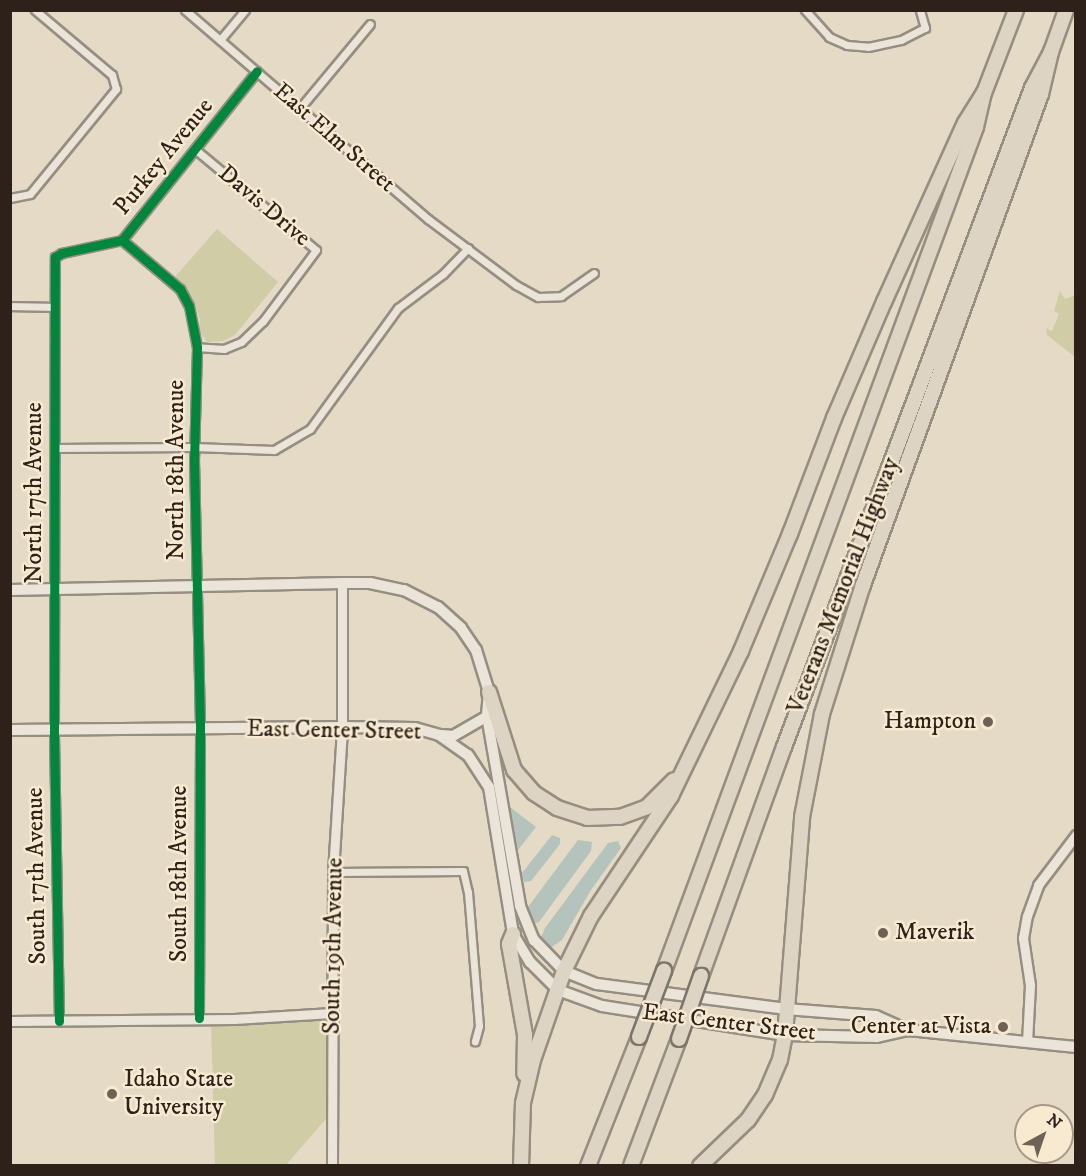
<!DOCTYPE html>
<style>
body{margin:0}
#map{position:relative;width:1086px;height:1176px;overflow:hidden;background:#e5dac5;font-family:"IM FELL DW Pica",serif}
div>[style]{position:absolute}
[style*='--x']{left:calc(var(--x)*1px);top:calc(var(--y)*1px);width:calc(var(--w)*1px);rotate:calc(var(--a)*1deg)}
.green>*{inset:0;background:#d0cca5}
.water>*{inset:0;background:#b4c4bd}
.roads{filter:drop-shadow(2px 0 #968e81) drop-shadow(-2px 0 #968e81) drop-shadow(0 2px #968e81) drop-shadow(0 -2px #968e81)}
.minor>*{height:7px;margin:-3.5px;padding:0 3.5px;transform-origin:3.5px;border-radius:3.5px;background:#eae4d9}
.tertiary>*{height:9px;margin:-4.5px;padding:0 4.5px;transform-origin:4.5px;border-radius:4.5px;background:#eae4d9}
.secondary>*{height:10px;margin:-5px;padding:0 5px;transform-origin:5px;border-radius:5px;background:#eae4d9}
.motorway>*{height:14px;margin:-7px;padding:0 7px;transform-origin:7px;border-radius:7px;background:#ddd4c4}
.bridges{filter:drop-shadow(2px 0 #7c756a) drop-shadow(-2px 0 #7c756a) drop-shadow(0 2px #7c756a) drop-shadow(0 -2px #7c756a)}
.motorway-bridge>*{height:14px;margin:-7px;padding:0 7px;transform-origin:7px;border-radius:7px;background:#ddd4c4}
.cycleway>*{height:9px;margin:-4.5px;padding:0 4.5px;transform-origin:4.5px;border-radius:4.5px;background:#00873e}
.dots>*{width:16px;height:16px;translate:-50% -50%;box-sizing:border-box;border:3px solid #f7ead1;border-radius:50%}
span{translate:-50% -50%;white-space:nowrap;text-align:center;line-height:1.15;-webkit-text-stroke:5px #f7ead1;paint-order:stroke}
.street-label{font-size:24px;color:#2d2119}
.poi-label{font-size:24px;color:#2d2119}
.right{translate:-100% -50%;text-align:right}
.left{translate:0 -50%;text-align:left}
.frame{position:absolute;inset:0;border:12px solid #2d2119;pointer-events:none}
.north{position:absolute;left:1014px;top:1104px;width:60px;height:60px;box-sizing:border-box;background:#f7ead1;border:2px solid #a69a87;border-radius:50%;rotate:40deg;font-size:16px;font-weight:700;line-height:24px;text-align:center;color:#2d2119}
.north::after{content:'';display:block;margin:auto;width:21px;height:27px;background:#6d6255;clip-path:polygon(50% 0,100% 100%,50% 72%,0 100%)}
</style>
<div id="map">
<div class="green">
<i style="clip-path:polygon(217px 229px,278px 282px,235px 335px,223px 341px,207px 342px,199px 330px,200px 320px,195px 305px,184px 288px,174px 278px)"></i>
<i style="clip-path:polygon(1060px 291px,1065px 299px,1075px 295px,1075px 357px,1047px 335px,1046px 328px,1052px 331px,1059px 314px,1054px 311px)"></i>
<i style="clip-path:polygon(332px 1018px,335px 1021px,337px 1106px,286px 1165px,215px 1165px,211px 1019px)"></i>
</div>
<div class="water">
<i style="clip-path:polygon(510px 807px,536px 827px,518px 850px)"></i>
<i style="clip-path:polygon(552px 835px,560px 838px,560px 844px,531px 881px,524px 882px,522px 873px)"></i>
<i style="clip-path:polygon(578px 840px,592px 842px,591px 851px,539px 922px,532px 924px,525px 911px)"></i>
<i style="clip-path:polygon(618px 841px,621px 848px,591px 890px,562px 940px,549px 949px,539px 942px,545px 928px,608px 843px)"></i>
</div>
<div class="roads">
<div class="minor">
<i style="--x:185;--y:10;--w:321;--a:40.7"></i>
<i style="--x:428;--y:219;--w:110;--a:36.9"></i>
<i style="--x:516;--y:285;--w:25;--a:29"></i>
<i style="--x:538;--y:297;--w:23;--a:-2"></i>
<i style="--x:561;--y:296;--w:40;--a:-34.9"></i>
<i style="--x:805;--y:10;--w:36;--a:48"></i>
<i style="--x:829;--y:37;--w:20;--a:24"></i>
<i style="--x:847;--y:45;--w:21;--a:5"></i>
<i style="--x:868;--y:47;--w:34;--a:-12"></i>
<i style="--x:901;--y:40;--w:27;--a:-27"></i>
<i style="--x:925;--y:28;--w:19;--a:-106"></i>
<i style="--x:220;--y:40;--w:39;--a:-50"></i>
<i style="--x:300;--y:108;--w:109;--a:-50.2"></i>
<i style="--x:196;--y:150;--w:156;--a:39.8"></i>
<i style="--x:316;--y:250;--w:89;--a:126.7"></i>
<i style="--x:263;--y:321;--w:30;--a:136"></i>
<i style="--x:241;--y:342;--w:18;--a:158"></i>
<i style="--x:224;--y:349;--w:27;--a:-176"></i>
<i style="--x:10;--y:198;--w:20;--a:-11"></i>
<i style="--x:30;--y:194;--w:136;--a:-50.7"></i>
<i style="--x:116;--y:89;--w:15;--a:-106"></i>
<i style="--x:112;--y:75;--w:101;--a:-139.8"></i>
<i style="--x:122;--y:240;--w:76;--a:40.2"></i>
<i style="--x:180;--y:289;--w:19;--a:62"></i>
<i style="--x:189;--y:306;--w:42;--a:79"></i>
<i style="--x:197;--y:347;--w:113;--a:91.5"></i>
<i style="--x:194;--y:460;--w:269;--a:88.7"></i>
<i style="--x:200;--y:729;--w:289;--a:90.2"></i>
<i style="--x:10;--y:306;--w:45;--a:1.3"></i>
<i style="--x:55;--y:448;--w:139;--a:-0.4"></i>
<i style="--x:194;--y:447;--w:80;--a:2.1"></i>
<i style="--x:274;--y:450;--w:42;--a:-30.3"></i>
<i style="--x:310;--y:429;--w:150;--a:-54"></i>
<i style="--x:398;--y:308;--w:56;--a:-37.1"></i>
<i style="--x:443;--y:274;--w:36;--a:-46"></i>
<i style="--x:333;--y:872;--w:130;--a:-0.4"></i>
<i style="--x:463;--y:871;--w:22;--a:77"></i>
<i style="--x:468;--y:892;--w:134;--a:85.3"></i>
<i style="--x:479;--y:1026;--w:16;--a:105"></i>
<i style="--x:59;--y:1021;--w:291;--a:-91"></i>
<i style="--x:54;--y:730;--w:473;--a:-89.9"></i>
<i style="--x:55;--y:257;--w:8;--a:-30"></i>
<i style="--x:62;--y:253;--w:61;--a:-12.2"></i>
<i style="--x:122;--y:240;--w:216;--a:-51.4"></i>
</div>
<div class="tertiary">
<i style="--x:10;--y:1021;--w:224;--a:-0.5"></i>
<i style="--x:234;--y:1019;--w:98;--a:-3.5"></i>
<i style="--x:1027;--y:1042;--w:57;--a:-87"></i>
<i style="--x:1030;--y:985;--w:48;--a:-98.5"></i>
<i style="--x:1023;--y:938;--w:22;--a:-80"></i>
<i style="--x:1027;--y:916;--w:33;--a:-70"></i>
<i style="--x:1038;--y:885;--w:63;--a:-52.8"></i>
<i style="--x:332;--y:1166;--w:294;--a:-89.8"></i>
<i style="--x:333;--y:872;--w:145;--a:-86.4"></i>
<i style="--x:342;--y:727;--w:144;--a:-90"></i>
</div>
<div class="secondary">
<i style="--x:10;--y:590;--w:332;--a:-1.2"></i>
<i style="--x:342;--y:583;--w:28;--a:0"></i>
<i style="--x:370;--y:583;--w:35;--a:12"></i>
<i style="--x:404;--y:590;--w:38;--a:27"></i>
<i style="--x:438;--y:607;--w:31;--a:42"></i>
<i style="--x:461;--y:628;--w:27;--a:56"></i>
<i style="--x:476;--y:650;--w:44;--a:72.8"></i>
<i style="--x:489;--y:692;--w:24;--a:95"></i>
<i style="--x:487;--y:716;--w:193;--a:80.1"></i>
<i style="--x:520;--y:906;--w:37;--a:68"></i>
<i style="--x:534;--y:940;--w:43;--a:45.9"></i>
<i style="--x:564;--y:971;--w:35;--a:22"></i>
<i style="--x:597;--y:984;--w:191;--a:7.5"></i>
<i style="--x:786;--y:1009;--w:90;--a:4.4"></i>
<i style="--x:876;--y:1016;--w:35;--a:24"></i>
<i style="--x:10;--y:730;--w:332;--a:-0.5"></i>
<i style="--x:342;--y:727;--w:73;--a:0.8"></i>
<i style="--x:415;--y:728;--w:25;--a:16"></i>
<i style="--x:439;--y:735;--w:35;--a:35"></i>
<i style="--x:468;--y:755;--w:38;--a:57"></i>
<i style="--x:489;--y:787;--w:149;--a:80.7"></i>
<i style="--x:513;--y:934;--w:33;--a:59"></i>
<i style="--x:530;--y:962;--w:40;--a:45"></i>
<i style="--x:558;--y:990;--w:47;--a:20"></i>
<i style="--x:602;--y:1006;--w:185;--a:9"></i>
<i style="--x:785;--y:1035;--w:92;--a:1.2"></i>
<i style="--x:877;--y:1037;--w:32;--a:-13"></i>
<i style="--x:908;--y:1030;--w:169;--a:5.8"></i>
<i style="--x:442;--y:735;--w:11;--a:5"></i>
<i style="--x:453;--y:736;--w:39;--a:-30"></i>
</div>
<div class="motorway">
<i style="--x:489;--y:692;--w:82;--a:72.2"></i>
<i style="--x:514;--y:770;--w:30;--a:49"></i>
<i style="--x:534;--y:793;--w:27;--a:33"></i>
<i style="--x:557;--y:808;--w:32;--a:18"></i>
<i style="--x:587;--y:818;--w:33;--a:-2"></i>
<i style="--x:620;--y:817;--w:29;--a:-20"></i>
<i style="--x:647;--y:807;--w:38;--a:-45"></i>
<i style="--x:513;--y:934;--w:11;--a:112"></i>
<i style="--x:509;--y:944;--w:92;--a:80"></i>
<i style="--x:525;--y:1035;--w:39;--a:91"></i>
<i style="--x:664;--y:971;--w:900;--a:-69.71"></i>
<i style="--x:976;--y:127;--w:35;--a:-77"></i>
<i style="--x:984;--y:93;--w:89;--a:-68.9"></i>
<i style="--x:701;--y:976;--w:244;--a:-70.1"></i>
<i style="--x:784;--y:747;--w:704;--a:-69.38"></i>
<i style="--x:1032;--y:88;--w:41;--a:-62.2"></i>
<i style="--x:1051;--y:52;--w:45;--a:-70.3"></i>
<i style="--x:521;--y:1166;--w:63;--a:-88.2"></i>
<i style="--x:523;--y:1103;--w:44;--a:-76.9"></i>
<i style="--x:533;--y:1060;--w:94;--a:-70.8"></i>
<i style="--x:564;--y:971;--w:61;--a:-63.9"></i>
<i style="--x:591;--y:916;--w:144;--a:-56.3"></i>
<i style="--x:671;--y:796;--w:161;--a:-64.2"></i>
<i style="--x:741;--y:651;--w:127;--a:-67.3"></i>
<i style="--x:790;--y:534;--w:124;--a:-69.2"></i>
<i style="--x:834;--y:418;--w:126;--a:-66.7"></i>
<i style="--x:884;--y:302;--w:196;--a:-65.7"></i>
<i style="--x:965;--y:123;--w:36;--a:-58"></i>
<i style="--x:588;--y:1166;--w:139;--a:-68.4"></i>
<i style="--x:631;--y:1166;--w:136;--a:-69.3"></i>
<i style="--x:700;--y:1166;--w:66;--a:-43.8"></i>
<i style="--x:748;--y:1120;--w:30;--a:-56"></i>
<i style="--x:765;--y:1095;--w:38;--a:-67"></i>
<i style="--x:780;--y:1060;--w:25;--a:-79"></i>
<i style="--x:785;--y:1035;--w:219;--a:-85.5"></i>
<i style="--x:802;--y:817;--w:105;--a:-79"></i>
<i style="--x:822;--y:714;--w:135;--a:-72.4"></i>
<i style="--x:863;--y:585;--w:522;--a:-70.07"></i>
<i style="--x:1041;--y:94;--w:43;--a:-76.6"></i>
</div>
</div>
<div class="bridges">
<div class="motorway-bridge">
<i style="--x:639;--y:1037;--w:71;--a:-69.3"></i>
<i style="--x:679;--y:1039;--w:67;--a:-70.8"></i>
</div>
</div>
<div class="cycleway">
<i style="--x:122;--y:240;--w:76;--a:40.2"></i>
<i style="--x:180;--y:289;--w:19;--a:62"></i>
<i style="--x:189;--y:306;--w:42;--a:79"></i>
<i style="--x:197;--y:347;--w:113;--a:91.5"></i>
<i style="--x:194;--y:460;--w:269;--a:88.7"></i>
<i style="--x:200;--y:729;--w:289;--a:90.2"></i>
<i style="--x:59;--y:1021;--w:291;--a:-91"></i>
<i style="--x:54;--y:730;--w:473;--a:-89.9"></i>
<i style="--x:55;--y:257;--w:8;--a:-30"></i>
<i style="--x:62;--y:253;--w:61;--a:-12.2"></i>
<i style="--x:122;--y:240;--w:216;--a:-51.4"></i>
</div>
<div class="dots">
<i style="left:988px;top:722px;background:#6d6255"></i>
<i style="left:883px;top:933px;background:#6d6255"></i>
<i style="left:1003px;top:1027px;background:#6d6255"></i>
<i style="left:112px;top:1094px;background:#6d6255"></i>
</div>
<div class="street-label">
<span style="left:334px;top:138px;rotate:41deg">East Elm Street</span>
<span style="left:164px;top:157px;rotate:-51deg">Purkey Avenue</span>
<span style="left:264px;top:206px;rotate:40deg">Davis Drive</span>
<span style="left:177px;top:470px;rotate:-90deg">North 18th Avenue</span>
<span style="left:35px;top:493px;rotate:-90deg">North 17th Avenue</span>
<span style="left:844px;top:586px;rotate:-69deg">Veterans Memorial Highway</span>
<span style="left:334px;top:731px;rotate:1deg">East Center Street</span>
<span style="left:180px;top:874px;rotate:-90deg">South 18th Avenue</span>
<span style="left:37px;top:876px;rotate:-91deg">South 17th Avenue</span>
<span style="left:334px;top:946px;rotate:-89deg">South 19th Avenue</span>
<span style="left:729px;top:1023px;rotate:7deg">East Center Street</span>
</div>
<div class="poi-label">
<span class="right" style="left:976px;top:722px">Hampton</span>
<span class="left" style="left:895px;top:933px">Maverik</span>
<span class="right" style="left:991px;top:1027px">Center at Vista</span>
<span class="left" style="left:124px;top:1094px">Idaho State<br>University</span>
</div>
<div class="frame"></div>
<div class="north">N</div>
</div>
